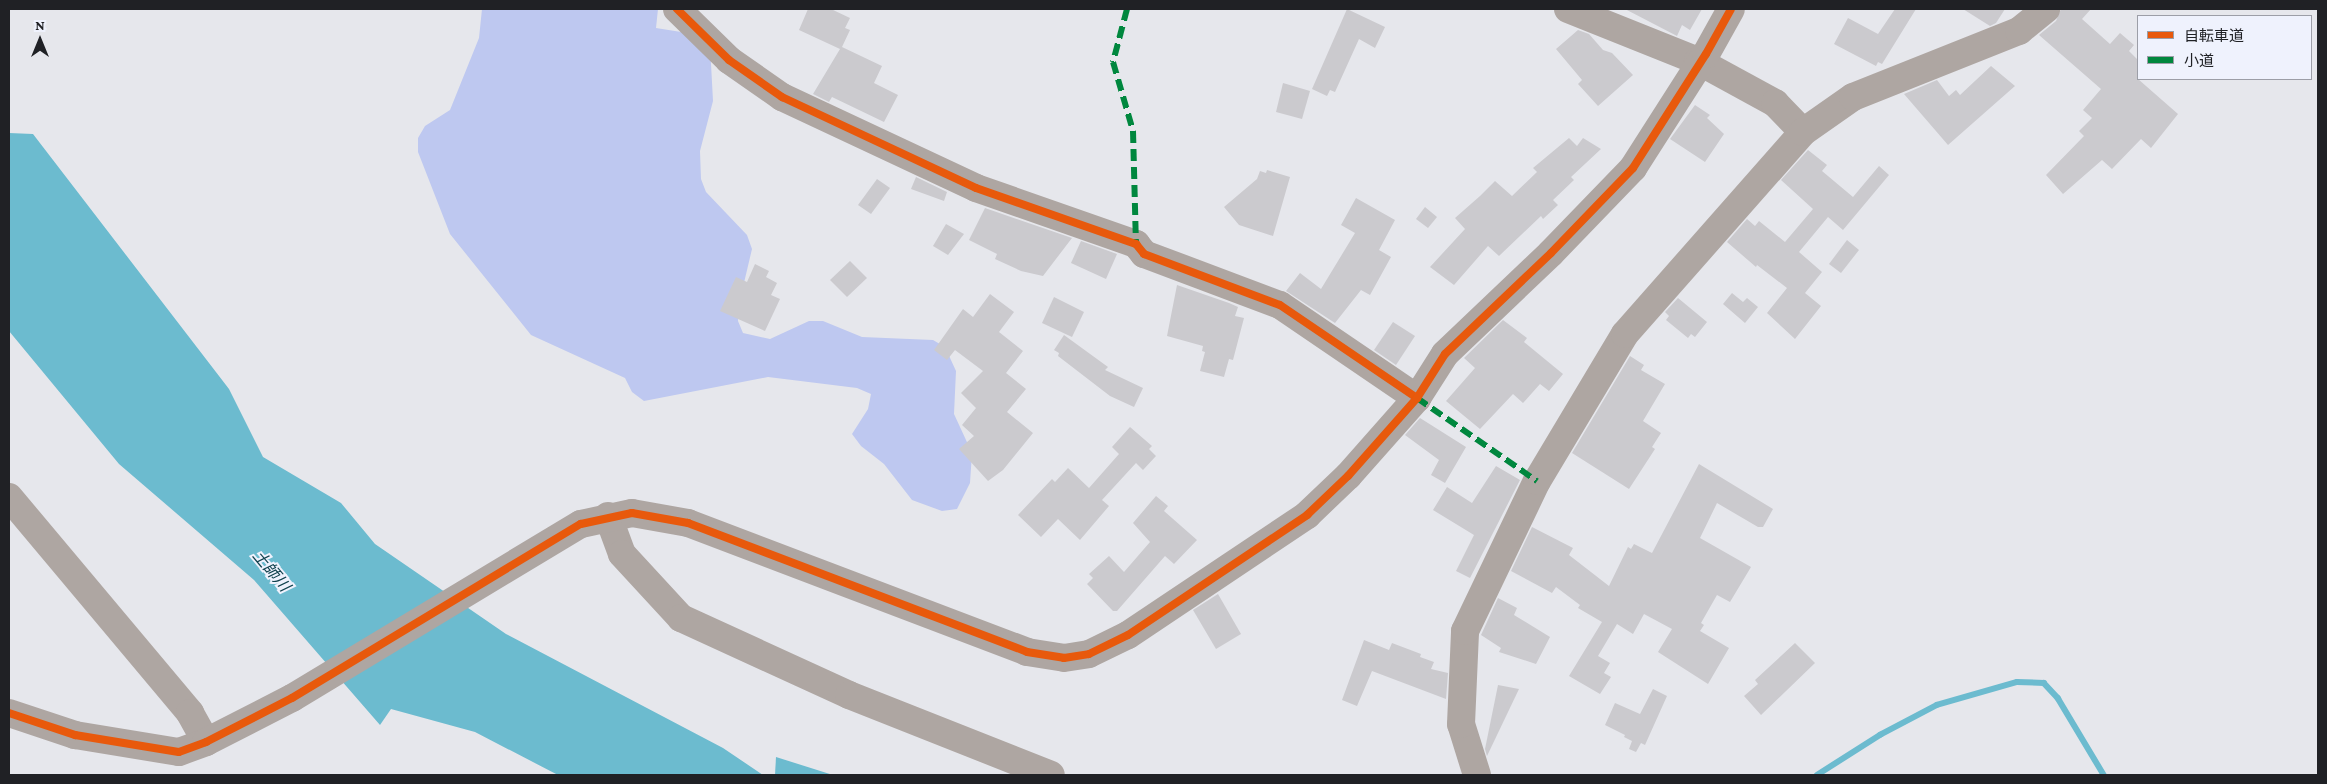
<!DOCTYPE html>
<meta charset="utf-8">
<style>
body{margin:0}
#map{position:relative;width:2327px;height:784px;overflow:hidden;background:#e6e7ec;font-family:"Crimson Pro","Noto Sans JP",serif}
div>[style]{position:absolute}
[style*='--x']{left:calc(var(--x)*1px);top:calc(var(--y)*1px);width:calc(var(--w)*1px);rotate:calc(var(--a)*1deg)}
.green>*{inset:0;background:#bec8f0}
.water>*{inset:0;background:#6cbbcf}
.stream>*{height:5.5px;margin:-2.75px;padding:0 2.75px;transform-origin:2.75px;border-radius:2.75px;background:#6cbbcf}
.building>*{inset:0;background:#cbcace}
.minor>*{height:28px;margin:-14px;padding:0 14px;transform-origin:14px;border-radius:14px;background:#aea6a2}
.quiet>*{height:6px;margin-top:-3px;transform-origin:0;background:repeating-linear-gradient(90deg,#00873e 0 12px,transparent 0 18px)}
.cycleway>*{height:8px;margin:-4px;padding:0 4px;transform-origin:4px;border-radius:4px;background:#e8590c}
span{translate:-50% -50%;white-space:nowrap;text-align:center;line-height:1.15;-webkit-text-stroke:4px #eff2fd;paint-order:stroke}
.water-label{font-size:16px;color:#11424e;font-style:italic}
.frame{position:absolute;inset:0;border:10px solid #202125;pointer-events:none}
.legend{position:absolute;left:2137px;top:15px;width:175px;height:65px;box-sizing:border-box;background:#eff2fd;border:1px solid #9c9ea7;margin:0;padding:6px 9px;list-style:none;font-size:15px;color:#202125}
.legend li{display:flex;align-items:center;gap:10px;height:25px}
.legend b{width:25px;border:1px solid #9c9ea7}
.north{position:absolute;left:15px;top:15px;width:50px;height:50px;-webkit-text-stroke:4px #eff2fd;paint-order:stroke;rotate:0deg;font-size:14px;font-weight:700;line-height:20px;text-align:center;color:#202125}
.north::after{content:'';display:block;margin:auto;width:18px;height:22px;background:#202125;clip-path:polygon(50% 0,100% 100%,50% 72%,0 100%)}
</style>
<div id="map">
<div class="green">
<i style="clip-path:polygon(482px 9px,658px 9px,656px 28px,700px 35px,710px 45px,713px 101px,700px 151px,701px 179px,706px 192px,747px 235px,752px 249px,739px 304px,738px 321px,743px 333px,770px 339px,809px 321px,823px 321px,862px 337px,933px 340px,945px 347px,956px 371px,954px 414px,972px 453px,970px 483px,957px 509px,942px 511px,912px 500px,884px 464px,861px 446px,852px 434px,868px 409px,871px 394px,857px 388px,768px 377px,644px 401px,632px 392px,625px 378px,531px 335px,450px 234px,418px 152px,418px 138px,425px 126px,450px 110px,479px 38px)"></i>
</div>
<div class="water">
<i style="clip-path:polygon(9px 133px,33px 134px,229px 389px,263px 457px,341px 503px,375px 544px,506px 634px,723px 748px,763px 775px,558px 775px,475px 732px,391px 709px,380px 725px,254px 580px,119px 464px,9px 331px)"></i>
<i style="clip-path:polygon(776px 757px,833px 775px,775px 775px)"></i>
</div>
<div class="stream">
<i style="--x:1817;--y:775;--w:75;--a:-32.4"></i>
<i style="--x:1880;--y:735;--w:64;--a:-27.8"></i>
<i style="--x:1937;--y:705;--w:83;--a:-16"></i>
<i style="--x:2017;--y:682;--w:27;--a:2"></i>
<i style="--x:2044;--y:683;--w:21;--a:47"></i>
<i style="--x:2058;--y:698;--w:90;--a:59.1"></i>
</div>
<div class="building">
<i style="clip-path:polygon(808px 9px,831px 9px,850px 18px,845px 28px,850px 30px,842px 47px,882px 66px,874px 83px,898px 95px,884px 122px,832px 97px,829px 102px,813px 94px,840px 49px,799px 30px)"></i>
<i style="clip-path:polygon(1347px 9px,1385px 27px,1375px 48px,1359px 39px,1335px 92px,1330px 90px,1327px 96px,1312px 89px)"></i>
<i style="clip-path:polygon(1625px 9px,1702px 9px,1690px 30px,1682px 25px,1677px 36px)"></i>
<i style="clip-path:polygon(1895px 9px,1916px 9px,1882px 64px,1878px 62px,1876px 66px,1834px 44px,1848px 18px,1878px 34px)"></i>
<i style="clip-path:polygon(1963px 9px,2005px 9px,1996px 23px,1990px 26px)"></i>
<i style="clip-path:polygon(2061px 9px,2091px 9px,2082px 19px,2110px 44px,2120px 33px,2134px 45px,2129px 51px,2138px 60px,2138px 79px,2178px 114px,2151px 148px,2141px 139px,2112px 169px,2102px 160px,2063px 194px,2046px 175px,2084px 136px,2079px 131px,2092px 118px,2083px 110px,2101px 89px,2039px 35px,2056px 21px)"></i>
<i style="clip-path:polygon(1578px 30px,1589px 34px,1603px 50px,1612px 53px,1633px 75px,1598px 106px,1578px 84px,1582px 80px,1556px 49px)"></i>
<i style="clip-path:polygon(1991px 66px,2015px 86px,1948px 145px,1904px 94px,1937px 80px,1949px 96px,1956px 90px,1960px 95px)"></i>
<i style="clip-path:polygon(1283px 83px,1310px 91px,1302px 119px,1276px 112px)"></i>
<i style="clip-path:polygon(1695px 105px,1710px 115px,1707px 118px,1724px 134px,1705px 162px,1670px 139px)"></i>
<i style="clip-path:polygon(1569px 138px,1577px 146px,1583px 138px,1601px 149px,1571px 177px,1574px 180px,1553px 200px,1558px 205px,1543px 219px,1541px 216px,1499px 256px,1488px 246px,1454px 285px,1430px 267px,1465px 229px,1455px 218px,1480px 196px,1495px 181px,1512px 196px,1537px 172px,1533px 168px)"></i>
<i style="clip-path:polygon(1808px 150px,1827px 165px,1822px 171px,1853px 197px,1879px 166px,1889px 175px,1843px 230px,1828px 217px,1799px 252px,1822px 272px,1805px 293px,1821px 306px,1795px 339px,1767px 313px,1787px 288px,1757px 265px,1756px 267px,1727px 242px,1747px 219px,1755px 226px,1759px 221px,1785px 242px,1813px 209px,1781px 180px)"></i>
<i style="clip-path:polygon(1267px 170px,1290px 177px,1273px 236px,1239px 225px,1224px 207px,1257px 179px,1260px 171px,1266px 173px)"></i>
<i style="clip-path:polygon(916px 177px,947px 192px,944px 201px,911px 189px)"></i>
<i style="clip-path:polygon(877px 179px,890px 188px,871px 214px,858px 205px)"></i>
<i style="clip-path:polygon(1356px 198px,1395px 220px,1379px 250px,1391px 257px,1370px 295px,1361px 290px,1335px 323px,1286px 291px,1300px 273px,1321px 289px,1355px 233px,1341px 225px)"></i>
<i style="clip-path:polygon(1425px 207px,1437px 217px,1428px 228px,1416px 219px)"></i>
<i style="clip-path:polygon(985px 208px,1072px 238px,1043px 276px,1021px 271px,995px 259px,997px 254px,969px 240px)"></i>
<i style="clip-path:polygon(946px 224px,964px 234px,948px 255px,933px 246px)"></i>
<i style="clip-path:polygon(1847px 240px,1859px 250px,1841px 273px,1829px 264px)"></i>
<i style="clip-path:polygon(1081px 241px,1117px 254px,1106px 279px,1071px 263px)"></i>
<i style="clip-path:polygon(850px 261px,867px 278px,847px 297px,830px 280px)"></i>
<i style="clip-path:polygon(755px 264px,769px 271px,766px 277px,777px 283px,771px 295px,780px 299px,765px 331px,720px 311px,736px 277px,747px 282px)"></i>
<i style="clip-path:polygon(1177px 285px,1229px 303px,1238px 307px,1235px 316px,1244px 318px,1233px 360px,1229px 359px,1224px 377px,1200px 371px,1205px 352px,1202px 351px,1203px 346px,1167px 336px)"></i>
<i style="clip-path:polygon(1732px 293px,1743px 302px,1747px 298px,1758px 307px,1745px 323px,1723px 304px)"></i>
<i style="clip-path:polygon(990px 294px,1014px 312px,999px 332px,1023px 351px,1006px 373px,1026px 389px,1007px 412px,1033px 433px,1003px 470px,988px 481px,959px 449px,974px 436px,962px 425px,976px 408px,961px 393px,983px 371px,955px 350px,947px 360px,934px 350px,963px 309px,973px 317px)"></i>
<i style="clip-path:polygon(1054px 297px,1084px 312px,1072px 337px,1042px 323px)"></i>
<i style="clip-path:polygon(1678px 298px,1707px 322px,1695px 337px,1691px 334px,1688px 338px,1666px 320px,1669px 316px,1665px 312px)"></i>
<i style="clip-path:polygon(1503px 320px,1527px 338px,1524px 342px,1563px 374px,1549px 391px,1540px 384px,1523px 403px,1513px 394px,1480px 429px,1446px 401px,1475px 368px,1464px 358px)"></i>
<i style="clip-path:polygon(1393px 322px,1415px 336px,1396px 365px,1374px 350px)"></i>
<i style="clip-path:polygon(1064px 335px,1108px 367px,1105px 370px,1143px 388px,1134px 407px,1110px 396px,1058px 356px,1059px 353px,1054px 350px)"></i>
<i style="clip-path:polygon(1630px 356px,1644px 365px,1641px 370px,1665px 384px,1643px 421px,1661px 433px,1652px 447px,1655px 449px,1629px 489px,1572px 453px)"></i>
<i style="clip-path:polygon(1420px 418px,1466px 447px,1445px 483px,1431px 475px,1439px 460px,1405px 435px)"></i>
<i style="clip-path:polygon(1130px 427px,1152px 446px,1149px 449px,1156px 456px,1143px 470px,1136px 463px,1102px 500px,1109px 506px,1080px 540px,1058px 519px,1041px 537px,1018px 515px,1052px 479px,1055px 482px,1068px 468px,1089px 488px,1119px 454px,1112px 447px)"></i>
<i style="clip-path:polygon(1699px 464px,1773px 509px,1763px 527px,1758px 527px,1717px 503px,1700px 538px,1751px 567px,1730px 602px,1717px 595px,1701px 623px,1704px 625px,1700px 631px,1729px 648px,1708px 684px,1658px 652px,1672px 629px,1644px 614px,1633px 634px,1617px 624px,1598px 656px,1610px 663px,1604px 673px,1611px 677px,1600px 694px,1569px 676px,1602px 622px,1578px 608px,1580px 605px,1556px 587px,1552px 593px,1511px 571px,1532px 527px,1573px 548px,1569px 555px,1609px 586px,1628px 547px,1631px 549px,1634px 544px,1652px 553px)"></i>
<i style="clip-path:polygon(1496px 466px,1520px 480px,1470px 578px,1456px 571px,1474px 535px,1433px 510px,1447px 487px,1472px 503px)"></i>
<i style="clip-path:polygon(1156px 496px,1168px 506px,1164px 511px,1197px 540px,1174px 564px,1165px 556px,1117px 611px,1113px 611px,1087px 584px,1093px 578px,1089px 574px,1109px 556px,1124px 572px,1150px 542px,1133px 523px)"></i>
<i style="clip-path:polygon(1218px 594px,1241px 634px,1216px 649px,1193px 610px)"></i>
<i style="clip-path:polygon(1498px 598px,1517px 608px,1514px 615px,1550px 637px,1536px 664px,1499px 652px,1501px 648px,1481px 635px)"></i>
<i style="clip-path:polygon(1364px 640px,1389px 650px,1392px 643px,1421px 654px,1420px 657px,1434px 662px,1431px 669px,1448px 673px,1446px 699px,1372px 671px,1357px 706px,1342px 700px)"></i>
<i style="clip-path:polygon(1795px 643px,1815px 663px,1761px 715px,1744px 696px,1758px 684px,1755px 680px)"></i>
<i style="clip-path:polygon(1498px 685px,1519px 689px,1487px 756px,1485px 749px)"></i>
<i style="clip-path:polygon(1653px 689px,1667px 696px,1645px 745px,1641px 743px,1636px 752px,1629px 749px,1632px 741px,1624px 737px,1625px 735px,1605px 725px,1615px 703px,1640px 714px)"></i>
</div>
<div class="minor">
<i style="--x:677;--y:9;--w:73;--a:44.4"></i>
<i style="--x:729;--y:60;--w:65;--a:34.9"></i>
<i style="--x:782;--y:97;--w:214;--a:25.1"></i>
<i style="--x:976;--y:188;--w:170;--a:19.3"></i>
<i style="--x:1136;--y:244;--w:13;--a:51"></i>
<i style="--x:1144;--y:254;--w:145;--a:20.6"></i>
<i style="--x:1280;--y:305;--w:166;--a:34.2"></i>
<i style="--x:1568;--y:9;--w:140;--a:21.8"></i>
<i style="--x:1698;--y:61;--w:88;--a:28.6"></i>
<i style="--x:1775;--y:103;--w:40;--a:46"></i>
<i style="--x:9;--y:497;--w:282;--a:50"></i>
<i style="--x:190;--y:713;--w:33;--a:61"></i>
<i style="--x:608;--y:516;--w:40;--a:69.8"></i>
<i style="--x:622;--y:554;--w:87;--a:47.3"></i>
<i style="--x:681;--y:618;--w:185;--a:24.6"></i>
<i style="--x:849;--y:695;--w:217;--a:21.6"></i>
<i style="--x:9;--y:713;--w:70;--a:18.4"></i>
<i style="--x:75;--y:735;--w:105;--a:9.3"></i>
<i style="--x:179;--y:752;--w:29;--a:-20"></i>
<i style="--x:206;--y:742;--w:97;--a:-27.1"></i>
<i style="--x:292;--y:698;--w:337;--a:-31.1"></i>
<i style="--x:581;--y:524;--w:52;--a:-12.2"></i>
<i style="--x:632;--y:513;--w:57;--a:10.1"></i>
<i style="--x:688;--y:523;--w:363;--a:20.8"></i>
<i style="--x:1027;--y:652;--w:37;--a:9"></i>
<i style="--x:1064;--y:658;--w:25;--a:-9"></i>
<i style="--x:1089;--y:654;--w:43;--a:-26"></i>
<i style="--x:1128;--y:635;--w:216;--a:-33.8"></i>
<i style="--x:1307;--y:515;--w:57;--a:-43.6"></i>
<i style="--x:1348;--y:476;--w:104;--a:-48.5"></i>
<i style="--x:1417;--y:398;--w:52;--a:-57.5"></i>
<i style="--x:1445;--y:354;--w:146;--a:-43.6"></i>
<i style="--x:1551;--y:253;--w:118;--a:-46"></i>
<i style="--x:1633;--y:168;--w:135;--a:-57.4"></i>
<i style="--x:1706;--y:54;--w:51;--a:-60.9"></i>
<i style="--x:1477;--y:775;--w:53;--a:-107.4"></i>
<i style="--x:1461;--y:724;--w:93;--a:-87.5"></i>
<i style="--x:1465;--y:631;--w:166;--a:-64.4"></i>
<i style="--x:1537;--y:481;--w:171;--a:-59.1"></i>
<i style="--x:1625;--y:334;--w:269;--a:-48.6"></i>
<i style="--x:1803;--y:132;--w:61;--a:-35"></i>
<i style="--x:1853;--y:97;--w:179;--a:-21.7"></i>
<i style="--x:2019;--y:31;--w:35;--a:-39"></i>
</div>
<div class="quiet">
<i style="--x:1127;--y:9;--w:55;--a:104.8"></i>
<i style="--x:1113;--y:62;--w:72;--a:73.8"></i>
<i style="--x:1133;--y:131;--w:113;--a:88.5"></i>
<i style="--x:1417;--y:398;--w:146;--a:34.7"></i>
</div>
<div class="cycleway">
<i style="--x:677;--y:9;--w:73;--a:44.4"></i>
<i style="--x:729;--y:60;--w:65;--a:34.9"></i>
<i style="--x:782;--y:97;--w:214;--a:25.1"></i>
<i style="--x:976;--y:188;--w:170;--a:19.3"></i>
<i style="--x:1136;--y:244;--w:13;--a:51"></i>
<i style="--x:1144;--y:254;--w:145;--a:20.6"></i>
<i style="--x:1280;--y:305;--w:166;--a:34.2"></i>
<i style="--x:9;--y:713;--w:70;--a:18.4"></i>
<i style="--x:75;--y:735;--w:105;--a:9.3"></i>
<i style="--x:179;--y:752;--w:29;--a:-20"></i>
<i style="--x:206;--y:742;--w:97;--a:-27.1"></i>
<i style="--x:292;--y:698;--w:337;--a:-31.1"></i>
<i style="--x:581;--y:524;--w:52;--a:-12.2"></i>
<i style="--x:632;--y:513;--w:57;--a:10.1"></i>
<i style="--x:688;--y:523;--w:363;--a:20.8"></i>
<i style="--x:1027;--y:652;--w:37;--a:9"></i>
<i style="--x:1064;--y:658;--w:25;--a:-9"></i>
<i style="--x:1089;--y:654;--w:43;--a:-26"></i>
<i style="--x:1128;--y:635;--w:216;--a:-33.8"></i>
<i style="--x:1307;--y:515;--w:57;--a:-43.6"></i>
<i style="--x:1348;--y:476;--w:104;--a:-48.5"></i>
<i style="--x:1417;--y:398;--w:52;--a:-57.5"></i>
<i style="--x:1445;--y:354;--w:146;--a:-43.6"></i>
<i style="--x:1551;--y:253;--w:118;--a:-46"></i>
<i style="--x:1633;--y:168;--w:135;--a:-57.4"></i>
<i style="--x:1706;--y:54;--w:51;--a:-60.9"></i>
</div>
<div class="water-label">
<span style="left:271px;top:571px;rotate:50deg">土師川</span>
</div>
<div class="frame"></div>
<ul class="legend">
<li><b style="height:6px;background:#e8590c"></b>自転車道</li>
<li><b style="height:6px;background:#00873e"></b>小道</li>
</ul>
<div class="north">N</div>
</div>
